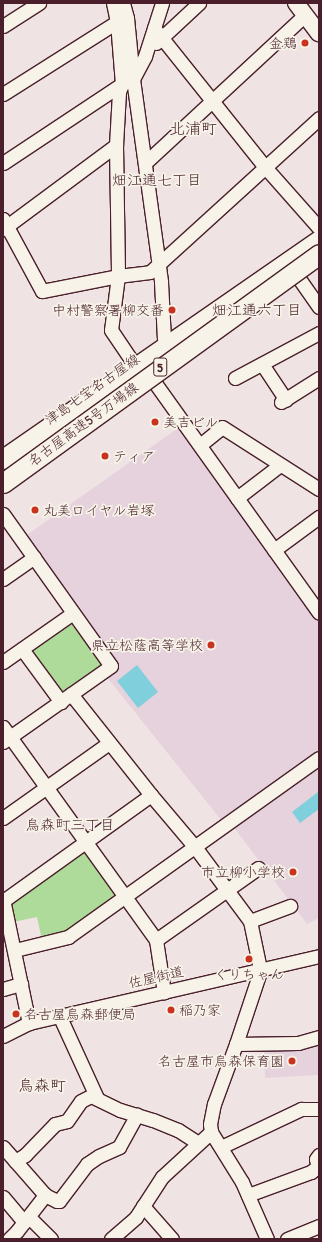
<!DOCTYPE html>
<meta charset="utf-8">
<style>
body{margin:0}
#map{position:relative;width:322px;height:1242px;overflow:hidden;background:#efe4e3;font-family:"Patrick Hand","Klee One",sans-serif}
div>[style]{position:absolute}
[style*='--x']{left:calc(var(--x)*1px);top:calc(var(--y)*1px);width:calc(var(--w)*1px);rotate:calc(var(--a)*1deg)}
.built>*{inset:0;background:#e5d2dd}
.green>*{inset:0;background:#aedb9a}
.water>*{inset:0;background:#80cfdc}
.roads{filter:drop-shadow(1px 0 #4a1f2b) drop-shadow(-1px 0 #4a1f2b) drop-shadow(0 1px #4a1f2b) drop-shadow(0 -1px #4a1f2b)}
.minor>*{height:13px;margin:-6.5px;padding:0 6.5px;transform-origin:6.5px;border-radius:6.5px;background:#f7f3e8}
.major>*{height:16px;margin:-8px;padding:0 8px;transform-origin:8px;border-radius:8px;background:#f7f3e8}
.highway>*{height:19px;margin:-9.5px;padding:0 9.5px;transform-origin:9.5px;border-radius:9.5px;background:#f7f3e8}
.bridges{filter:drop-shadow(1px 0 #4a1f2b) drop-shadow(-1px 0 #4a1f2b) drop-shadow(0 1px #4a1f2b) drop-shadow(0 -1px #4a1f2b)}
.highway-bridge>*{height:19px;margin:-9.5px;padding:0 9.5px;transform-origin:9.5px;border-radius:9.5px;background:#f7f3e8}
.dots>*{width:11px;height:11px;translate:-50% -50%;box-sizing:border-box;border:2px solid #f7f3e8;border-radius:50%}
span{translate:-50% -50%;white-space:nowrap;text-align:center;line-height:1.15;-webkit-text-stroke:3.5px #f7f3e8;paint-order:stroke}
.shield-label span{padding:1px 3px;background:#f7f3e8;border:1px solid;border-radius:3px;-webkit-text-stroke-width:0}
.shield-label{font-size:13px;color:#4a1f2b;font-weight:700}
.poi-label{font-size:14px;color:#4a1f2b}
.right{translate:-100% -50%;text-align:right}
.left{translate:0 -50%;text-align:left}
.street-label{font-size:14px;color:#4a1f2b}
.neighbourhood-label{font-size:15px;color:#4a1f2b}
.quarter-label{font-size:16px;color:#4a1f2b}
.frame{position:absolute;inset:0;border:4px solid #4a1f2b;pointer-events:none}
</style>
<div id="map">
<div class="built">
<i style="clip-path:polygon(181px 426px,319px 623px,319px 751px,222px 821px,106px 676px,118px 667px,24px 537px)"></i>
<i style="clip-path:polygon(319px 763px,319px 918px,307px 924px,232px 825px)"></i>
<i style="clip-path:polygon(319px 1041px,319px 1075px,265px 1078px,264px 1047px)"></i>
</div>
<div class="green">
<i style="clip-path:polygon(71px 619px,103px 664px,102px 666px,62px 694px,30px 650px)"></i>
<i style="clip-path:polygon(82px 852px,85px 852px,116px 895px,68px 932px,42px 940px,37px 917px,13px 922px,10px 906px,12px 902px)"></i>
</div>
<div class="water">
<i style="clip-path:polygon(137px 665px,158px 692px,138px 708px,117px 681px)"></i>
<i style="clip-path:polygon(318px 792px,319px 809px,300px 823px,292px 812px)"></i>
</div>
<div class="roads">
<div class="minor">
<i style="--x:113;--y:3;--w:19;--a:78"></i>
<i style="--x:117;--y:22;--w:62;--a:85.4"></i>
<i style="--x:122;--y:84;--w:9;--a:111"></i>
<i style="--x:119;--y:92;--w:53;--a:93.2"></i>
<i style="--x:116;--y:145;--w:131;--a:89.1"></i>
<i style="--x:118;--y:276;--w:54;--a:97.4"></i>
<i style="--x:111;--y:330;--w:37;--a:56"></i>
<i style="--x:123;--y:3;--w:16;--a:75"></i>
<i style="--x:127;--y:18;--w:61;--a:84.4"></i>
<i style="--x:133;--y:79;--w:205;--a:82.1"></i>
<i style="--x:161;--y:282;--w:57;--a:87"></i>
<i style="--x:3;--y:26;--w:43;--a:-32.6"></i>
<i style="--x:154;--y:28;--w:178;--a:51.4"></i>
<i style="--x:265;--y:167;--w:81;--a:48.5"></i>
<i style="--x:156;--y:43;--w:59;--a:-42.9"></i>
<i style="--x:3;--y:94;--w:135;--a:-32.3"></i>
<i style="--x:3;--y:163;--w:143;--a:-33.6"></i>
<i style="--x:122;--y:84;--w:12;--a:-24"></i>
<i style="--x:133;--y:79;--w:26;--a:-62"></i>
<i style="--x:145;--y:56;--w:56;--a:-72.2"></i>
<i style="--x:145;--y:163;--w:218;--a:-42.8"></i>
<i style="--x:3;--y:219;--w:82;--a:61.6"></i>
<i style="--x:42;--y:291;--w:77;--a:-11.2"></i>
<i style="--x:118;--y:276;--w:32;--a:-7"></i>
<i style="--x:150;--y:272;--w:229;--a:-42.3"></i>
<i style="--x:3;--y:229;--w:141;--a:-36.6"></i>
<i style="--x:300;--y:280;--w:33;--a:55"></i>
<i style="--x:262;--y:364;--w:43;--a:56.3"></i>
<i style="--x:235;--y:378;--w:95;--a:-28.2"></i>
<i style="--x:155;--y:383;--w:282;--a:54.5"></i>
<i style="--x:281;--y:402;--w:45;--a:-32.3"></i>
<i style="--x:200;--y:445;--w:28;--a:-39"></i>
<i style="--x:222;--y:427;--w:115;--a:32.6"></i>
<i style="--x:237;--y:498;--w:54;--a:-37.5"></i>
<i style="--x:3;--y:514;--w:186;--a:54.6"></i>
<i style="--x:111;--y:666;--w:132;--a:144.9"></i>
<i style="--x:274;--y:550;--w:56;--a:-36.3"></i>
<i style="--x:3;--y:579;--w:38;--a:-35"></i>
<i style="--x:22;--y:649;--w:66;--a:53.7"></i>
<i style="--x:3;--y:662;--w:85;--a:-35"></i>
<i style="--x:71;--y:694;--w:129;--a:51.6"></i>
<i style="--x:151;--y:795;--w:68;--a:49.8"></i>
<i style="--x:195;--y:847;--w:92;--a:53.4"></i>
<i style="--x:250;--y:921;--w:49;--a:78.2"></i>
<i style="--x:3;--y:727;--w:262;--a:54.3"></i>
<i style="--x:156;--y:940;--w:53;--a:81.3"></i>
<i style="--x:3;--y:818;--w:130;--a:-35.3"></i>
<i style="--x:3;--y:899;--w:127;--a:78.2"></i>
<i style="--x:3;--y:901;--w:182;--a:-35.6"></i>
<i style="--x:250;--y:921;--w:43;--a:-20.6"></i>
<i style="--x:156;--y:940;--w:125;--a:-35.2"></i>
<i style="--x:15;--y:950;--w:55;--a:-13.8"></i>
<i style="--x:68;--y:937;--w:308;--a:-35.5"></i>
<i style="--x:3;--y:989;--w:19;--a:-16"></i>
<i style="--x:59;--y:1015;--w:91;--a:65.4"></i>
<i style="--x:3;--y:1036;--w:29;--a:-27"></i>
<i style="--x:29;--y:1023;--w:298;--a:-13"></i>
<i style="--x:236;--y:1044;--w:62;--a:-0.9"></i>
<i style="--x:298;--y:1043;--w:22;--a:-16"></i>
<i style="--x:211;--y:1132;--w:59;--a:58.2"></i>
<i style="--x:242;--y:1182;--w:62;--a:66.3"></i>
<i style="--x:3;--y:1147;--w:64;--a:48.8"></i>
<i style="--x:221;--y:1147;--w:89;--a:-25.4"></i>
<i style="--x:301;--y:1109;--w:18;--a:0"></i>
<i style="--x:15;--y:1161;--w:12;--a:-31"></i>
<i style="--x:25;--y:1155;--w:43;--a:-45.9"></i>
<i style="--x:55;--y:1124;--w:12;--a:-14"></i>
<i style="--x:67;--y:1121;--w:24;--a:-55"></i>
<i style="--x:81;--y:1101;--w:11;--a:-27"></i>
<i style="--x:91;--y:1096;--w:32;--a:26"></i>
<i style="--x:120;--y:1110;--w:34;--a:17"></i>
<i style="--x:153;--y:1120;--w:27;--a:22"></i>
<i style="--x:178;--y:1130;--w:24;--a:33"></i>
<i style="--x:248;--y:1195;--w:67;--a:-20.1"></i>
<i style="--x:311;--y:1172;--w:9;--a:-41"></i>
<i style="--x:318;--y:1166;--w:7;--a:-106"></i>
<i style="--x:316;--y:1159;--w:5;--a:-53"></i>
<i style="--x:3;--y:1197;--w:33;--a:50"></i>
<i style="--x:143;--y:1206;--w:44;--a:48.7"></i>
<i style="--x:29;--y:1217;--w:31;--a:45"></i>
<i style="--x:9;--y:1239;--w:11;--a:-45"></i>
<i style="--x:17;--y:1231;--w:46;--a:-52.1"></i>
<i style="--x:45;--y:1195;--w:13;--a:27"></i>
<i style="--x:57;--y:1201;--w:2;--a:0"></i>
<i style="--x:59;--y:1201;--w:46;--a:-52.9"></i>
<i style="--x:87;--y:1164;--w:14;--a:-34"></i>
<i style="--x:99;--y:1156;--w:22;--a:-24"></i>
<i style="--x:119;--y:1147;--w:37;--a:-61"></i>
<i style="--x:111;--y:1239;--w:33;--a:-41"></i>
<i style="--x:136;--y:1217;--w:48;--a:-57"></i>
<i style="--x:162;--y:1177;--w:67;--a:-42.6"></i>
<i style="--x:211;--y:1132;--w:8;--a:-97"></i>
<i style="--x:210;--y:1124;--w:20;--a:-79"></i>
<i style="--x:214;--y:1104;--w:64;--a:-69.9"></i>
<i style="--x:236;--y:1044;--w:79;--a:-71.6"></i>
<i style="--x:287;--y:1239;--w:35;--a:-22"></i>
</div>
<div class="major">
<i style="--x:296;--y:3;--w:38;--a:53"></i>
</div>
<div class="highway">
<i style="--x:3;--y:459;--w:384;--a:-34.7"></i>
</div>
</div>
<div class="bridges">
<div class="highway-bridge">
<i style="--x:3;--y:483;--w:390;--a:-35.9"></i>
</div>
</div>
<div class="dots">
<i style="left:305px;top:43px;background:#c8321e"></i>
<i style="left:172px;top:310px;background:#c8321e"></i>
<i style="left:155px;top:422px;background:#c8321e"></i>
<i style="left:105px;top:456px;background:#c8321e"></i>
<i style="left:35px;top:510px;background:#c8321e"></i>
<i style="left:211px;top:645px;background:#c8321e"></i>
<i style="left:293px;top:872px;background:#c8321e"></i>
<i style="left:249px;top:959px;background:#c8321e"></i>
<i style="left:171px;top:1010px;background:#c8321e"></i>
<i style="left:16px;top:1014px;background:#c8321e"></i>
<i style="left:292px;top:1061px;background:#c8321e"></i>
</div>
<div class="shield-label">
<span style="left:160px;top:367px">5</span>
</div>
<div class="poi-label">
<span class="right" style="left:297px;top:43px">金鶏</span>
<span class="right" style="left:164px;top:310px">中村警察署柳交番</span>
<span class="left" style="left:163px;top:422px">美吉ビル</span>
<span class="left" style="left:113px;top:456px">ティア</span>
<span class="left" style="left:43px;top:510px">丸美ロイヤル岩塚</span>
<span class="right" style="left:203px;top:645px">県立松蔭高等学校</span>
<span class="right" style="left:285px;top:872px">市立柳小学校</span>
<span style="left:249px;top:974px">くりちゃん</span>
<span class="left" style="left:179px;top:1010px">稲乃家</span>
<span class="left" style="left:24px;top:1014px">名古屋烏森郵便局</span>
<span class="right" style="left:284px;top:1061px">名古屋市烏森保育園</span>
</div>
<div class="street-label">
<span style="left:92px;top:389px;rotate:-35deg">津島七宝名古屋線</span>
<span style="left:83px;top:424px;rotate:-36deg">名古屋高速5号万場線</span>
<span style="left:156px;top:977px;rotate:-13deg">佐屋街道</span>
</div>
<div class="neighbourhood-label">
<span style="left:157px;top:180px">畑江通七丁目</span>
<span style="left:257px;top:310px">畑江通六丁目</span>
<span style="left:70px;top:825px">烏森町三丁目</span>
</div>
<div class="quarter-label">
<span style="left:193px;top:128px">北浦町</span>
<span style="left:42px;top:1085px">烏森町</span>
</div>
<div class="frame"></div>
</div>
